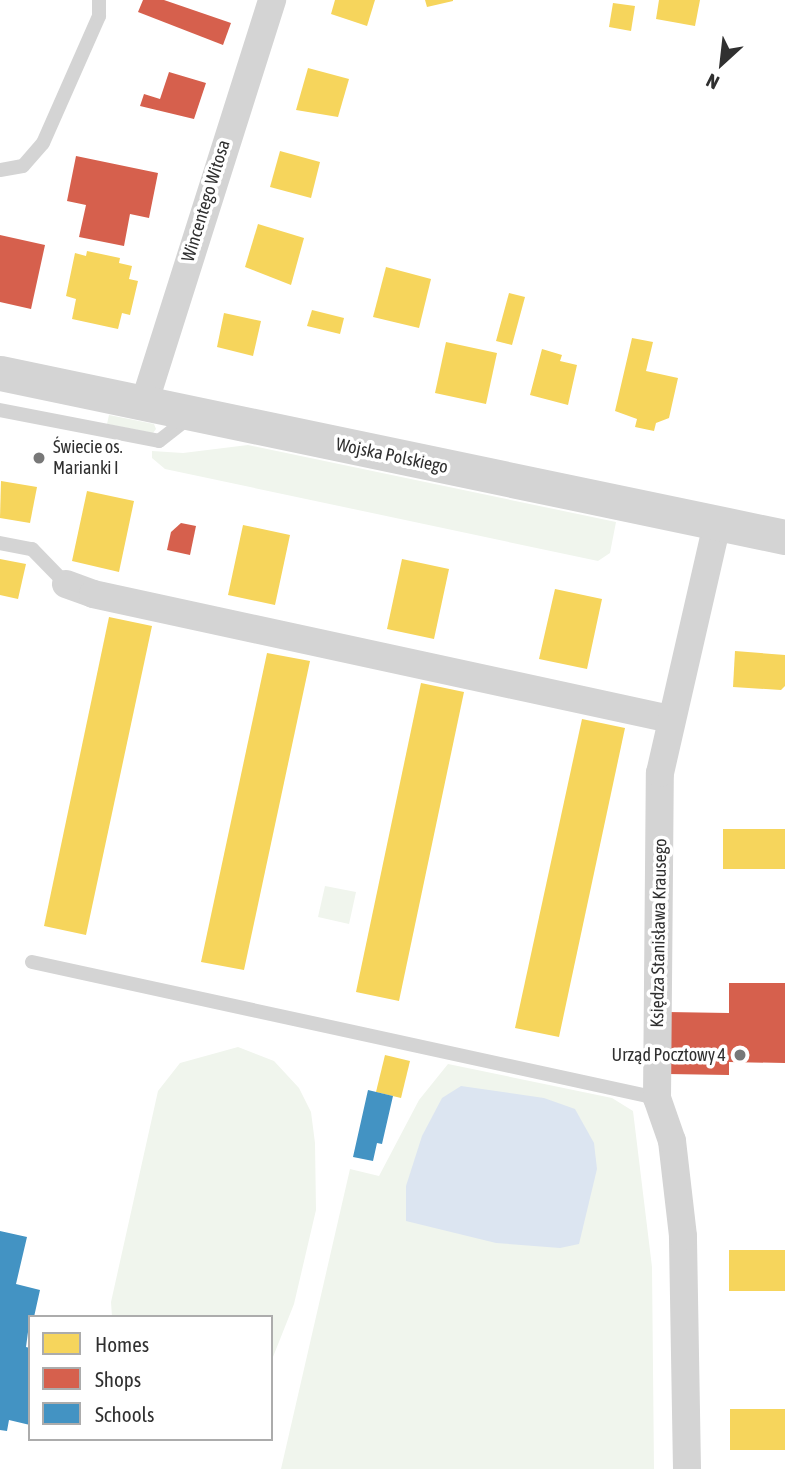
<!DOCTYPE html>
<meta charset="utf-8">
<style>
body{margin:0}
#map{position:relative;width:785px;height:1469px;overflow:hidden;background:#fff;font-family:"Asap Condensed",sans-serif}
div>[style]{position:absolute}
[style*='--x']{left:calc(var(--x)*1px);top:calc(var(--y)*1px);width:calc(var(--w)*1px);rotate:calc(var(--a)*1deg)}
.green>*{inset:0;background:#f0f5ed}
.water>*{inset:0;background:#dce5f1}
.homes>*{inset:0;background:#f6d55c}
.shops>*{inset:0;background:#d6604d}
.schools>*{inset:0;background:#4393c3}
.service>*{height:14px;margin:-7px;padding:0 7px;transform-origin:7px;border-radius:7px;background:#d4d4d4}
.minor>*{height:28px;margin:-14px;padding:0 14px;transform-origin:14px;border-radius:14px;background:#d4d4d4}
.tertiary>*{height:35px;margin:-17.5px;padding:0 17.5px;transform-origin:17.5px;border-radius:17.5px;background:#d4d4d4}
.dots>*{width:19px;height:19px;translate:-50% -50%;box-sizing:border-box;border:4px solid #fff;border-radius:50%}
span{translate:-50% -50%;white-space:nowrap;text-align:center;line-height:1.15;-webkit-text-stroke:7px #fff;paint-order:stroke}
.street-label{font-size:18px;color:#303030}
.poi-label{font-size:18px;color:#303030}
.left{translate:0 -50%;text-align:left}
.right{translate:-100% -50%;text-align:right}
.legend{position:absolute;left:28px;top:1315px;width:245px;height:126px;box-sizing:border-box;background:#fff;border:2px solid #acacac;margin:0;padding:9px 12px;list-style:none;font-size:21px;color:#303030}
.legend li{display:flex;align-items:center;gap:14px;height:35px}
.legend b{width:35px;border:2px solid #acacac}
.north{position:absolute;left:687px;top:28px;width:70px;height:70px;-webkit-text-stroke:5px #fff;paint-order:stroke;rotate:207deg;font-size:19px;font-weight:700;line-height:28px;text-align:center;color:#303030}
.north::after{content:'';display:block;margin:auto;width:24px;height:32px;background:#303030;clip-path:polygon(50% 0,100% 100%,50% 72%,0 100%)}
</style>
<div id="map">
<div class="green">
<i style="clip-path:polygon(109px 415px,154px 424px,156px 429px,153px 433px,107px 424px)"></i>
<i style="clip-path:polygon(248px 445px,616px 522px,610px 553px,598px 561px,165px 469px,152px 458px,152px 451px,183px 453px)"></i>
<i style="clip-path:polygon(325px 886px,356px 892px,349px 924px,318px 917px)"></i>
<i style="clip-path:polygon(238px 1047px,274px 1061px,299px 1088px,311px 1112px,315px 1143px,316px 1210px,294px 1304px,271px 1362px,271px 1317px,112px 1317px,111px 1302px,158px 1091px,180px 1063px)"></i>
<i style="clip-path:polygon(448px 1064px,612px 1098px,633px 1111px,652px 1267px,654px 1469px,281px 1469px,350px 1169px,379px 1176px,419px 1100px)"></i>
</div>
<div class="water">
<i style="clip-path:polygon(461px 1086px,544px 1098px,575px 1109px,594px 1143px,597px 1169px,579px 1244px,560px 1248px,496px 1243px,406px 1221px,406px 1186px,422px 1136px,442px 1098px)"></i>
</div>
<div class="homes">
<i style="clip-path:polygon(335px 0,375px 0,367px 26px,331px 14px)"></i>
<i style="clip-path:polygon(425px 0,453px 0,453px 1px,427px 7px)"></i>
<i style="clip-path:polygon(659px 0,700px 0,695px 26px,656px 19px)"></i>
<i style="clip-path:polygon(613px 3px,635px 6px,631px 31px,609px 27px)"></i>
<i style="clip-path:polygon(308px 68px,349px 79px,338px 117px,296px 110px)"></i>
<i style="clip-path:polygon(280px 151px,320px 162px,311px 198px,270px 187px)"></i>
<i style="clip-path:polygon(258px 224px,304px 238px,291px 285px,245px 267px)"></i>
<i style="clip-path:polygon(87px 251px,120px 258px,119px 263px,132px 266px,129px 279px,138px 281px,130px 315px,122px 313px,118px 329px,72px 319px,76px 299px,66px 296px,75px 253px,86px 256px)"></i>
<i style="clip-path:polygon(386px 267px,431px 279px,419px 328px,373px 317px)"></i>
<i style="clip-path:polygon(509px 293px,525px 297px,512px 345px,496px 341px)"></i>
<i style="clip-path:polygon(312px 310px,344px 318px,340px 334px,307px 326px)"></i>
<i style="clip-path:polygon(224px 313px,261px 321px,253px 356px,217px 347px)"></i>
<i style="clip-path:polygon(632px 338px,653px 342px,646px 371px,678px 378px,669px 418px,656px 423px,654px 431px,635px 427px,637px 419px,615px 411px)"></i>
<i style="clip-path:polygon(446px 342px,497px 353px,486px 404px,435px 393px)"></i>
<i style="clip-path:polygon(542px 349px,562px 355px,560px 361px,577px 365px,568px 405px,530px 395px)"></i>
<i style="clip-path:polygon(1px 481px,37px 487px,30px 523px,0 518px)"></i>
<i style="clip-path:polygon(87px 491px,134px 501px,119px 572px,72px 561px)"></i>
<i style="clip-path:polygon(243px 525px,290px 535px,275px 605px,228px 595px)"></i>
<i style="clip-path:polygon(0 559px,26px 564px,18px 599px,0 595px)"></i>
<i style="clip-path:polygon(402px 559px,449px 569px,434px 639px,387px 629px)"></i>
<i style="clip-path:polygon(555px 589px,602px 599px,587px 669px,539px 659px)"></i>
<i style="clip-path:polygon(109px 617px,152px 626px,86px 935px,44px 926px)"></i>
<i style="clip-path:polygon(735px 651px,785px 655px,785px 686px,781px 690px,733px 687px)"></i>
<i style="clip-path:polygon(267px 653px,310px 661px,244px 970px,201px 962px)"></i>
<i style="clip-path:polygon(421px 683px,464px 692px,399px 1001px,356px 992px)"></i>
<i style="clip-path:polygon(582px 719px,625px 728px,559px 1037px,515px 1028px)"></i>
<i style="clip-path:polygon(723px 829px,785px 829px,785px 869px,723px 869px)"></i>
<i style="clip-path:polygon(385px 1055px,410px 1061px,401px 1098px,376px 1092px)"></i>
<i style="clip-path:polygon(729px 1250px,785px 1250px,785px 1291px,729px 1291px)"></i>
<i style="clip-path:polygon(730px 1409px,785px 1409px,785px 1450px,730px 1450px)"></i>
</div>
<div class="shops">
<i style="clip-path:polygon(143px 0,164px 0,231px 23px,223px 45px,138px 12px)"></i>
<i style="clip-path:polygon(169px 72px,206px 83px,194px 119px,140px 106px,144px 94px,160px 99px)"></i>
<i style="clip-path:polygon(76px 156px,158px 173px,149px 218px,130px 214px,124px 246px,79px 237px,86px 205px,67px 201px)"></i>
<i style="clip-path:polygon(0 235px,45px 245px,31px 309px,0 302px)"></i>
<i style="clip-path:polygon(181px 523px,196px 526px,190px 555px,167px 550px,171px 532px)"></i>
<i style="clip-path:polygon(729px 983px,785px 983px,785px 1063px,729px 1062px,729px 1075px,667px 1074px,667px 1012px,729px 1013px)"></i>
</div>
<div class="schools">
<i style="clip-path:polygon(368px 1090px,393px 1096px,382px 1144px,377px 1143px,373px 1161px,353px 1157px)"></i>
<i style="clip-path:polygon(0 1231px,27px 1237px,16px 1284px,40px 1290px,34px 1317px,30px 1317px,26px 1347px,30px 1348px,30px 1425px,9px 1420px,7px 1431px,0 1430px)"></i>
</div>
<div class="service">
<i style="--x:0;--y:170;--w:23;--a:-10"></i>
<i style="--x:23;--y:166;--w:30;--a:-49"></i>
<i style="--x:43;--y:143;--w:139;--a:-66.2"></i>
<i style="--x:99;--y:16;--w:16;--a:-90"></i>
<i style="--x:0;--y:410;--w:162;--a:11"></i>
<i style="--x:159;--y:441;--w:39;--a:-38"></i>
<i style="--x:0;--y:543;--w:33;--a:11"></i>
<i style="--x:32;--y:549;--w:49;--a:45.8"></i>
<i style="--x:32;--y:962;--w:640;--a:12.28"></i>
</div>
<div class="minor">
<i style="--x:144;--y:404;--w:424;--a:-72.4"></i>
<i style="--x:66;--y:584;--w:29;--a:20"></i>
<i style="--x:93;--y:594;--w:590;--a:12.22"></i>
<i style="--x:687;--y:1469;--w:233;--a:-91"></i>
<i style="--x:683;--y:1236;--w:96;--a:-96.6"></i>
<i style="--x:672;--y:1141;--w:46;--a:-109.2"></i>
<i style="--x:657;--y:1098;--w:325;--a:-89.5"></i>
<i style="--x:660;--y:773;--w:254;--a:-77.1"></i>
</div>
<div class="tertiary">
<i style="--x:0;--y:373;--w:802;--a:11.8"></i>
</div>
<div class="dots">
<i style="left:39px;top:458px;background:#787878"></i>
<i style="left:740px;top:1055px;background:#787878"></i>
</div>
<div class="street-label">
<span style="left:206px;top:201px;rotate:-73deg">Wincentego Witosa</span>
<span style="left:392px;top:456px;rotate:12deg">Wojska Polskiego</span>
<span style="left:659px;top:933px;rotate:-89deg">Księdza Stanisława Krausego</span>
</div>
<div class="poi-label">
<span class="left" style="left:53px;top:458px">Świecie os.<br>Marianki I</span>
<span class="right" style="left:726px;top:1055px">Urząd Pocztowy 4</span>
</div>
<ul class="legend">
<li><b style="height:19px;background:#f6d55c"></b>Homes</li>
<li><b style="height:19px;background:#d6604d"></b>Shops</li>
<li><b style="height:19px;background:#4393c3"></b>Schools</li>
</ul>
<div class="north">N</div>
</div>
